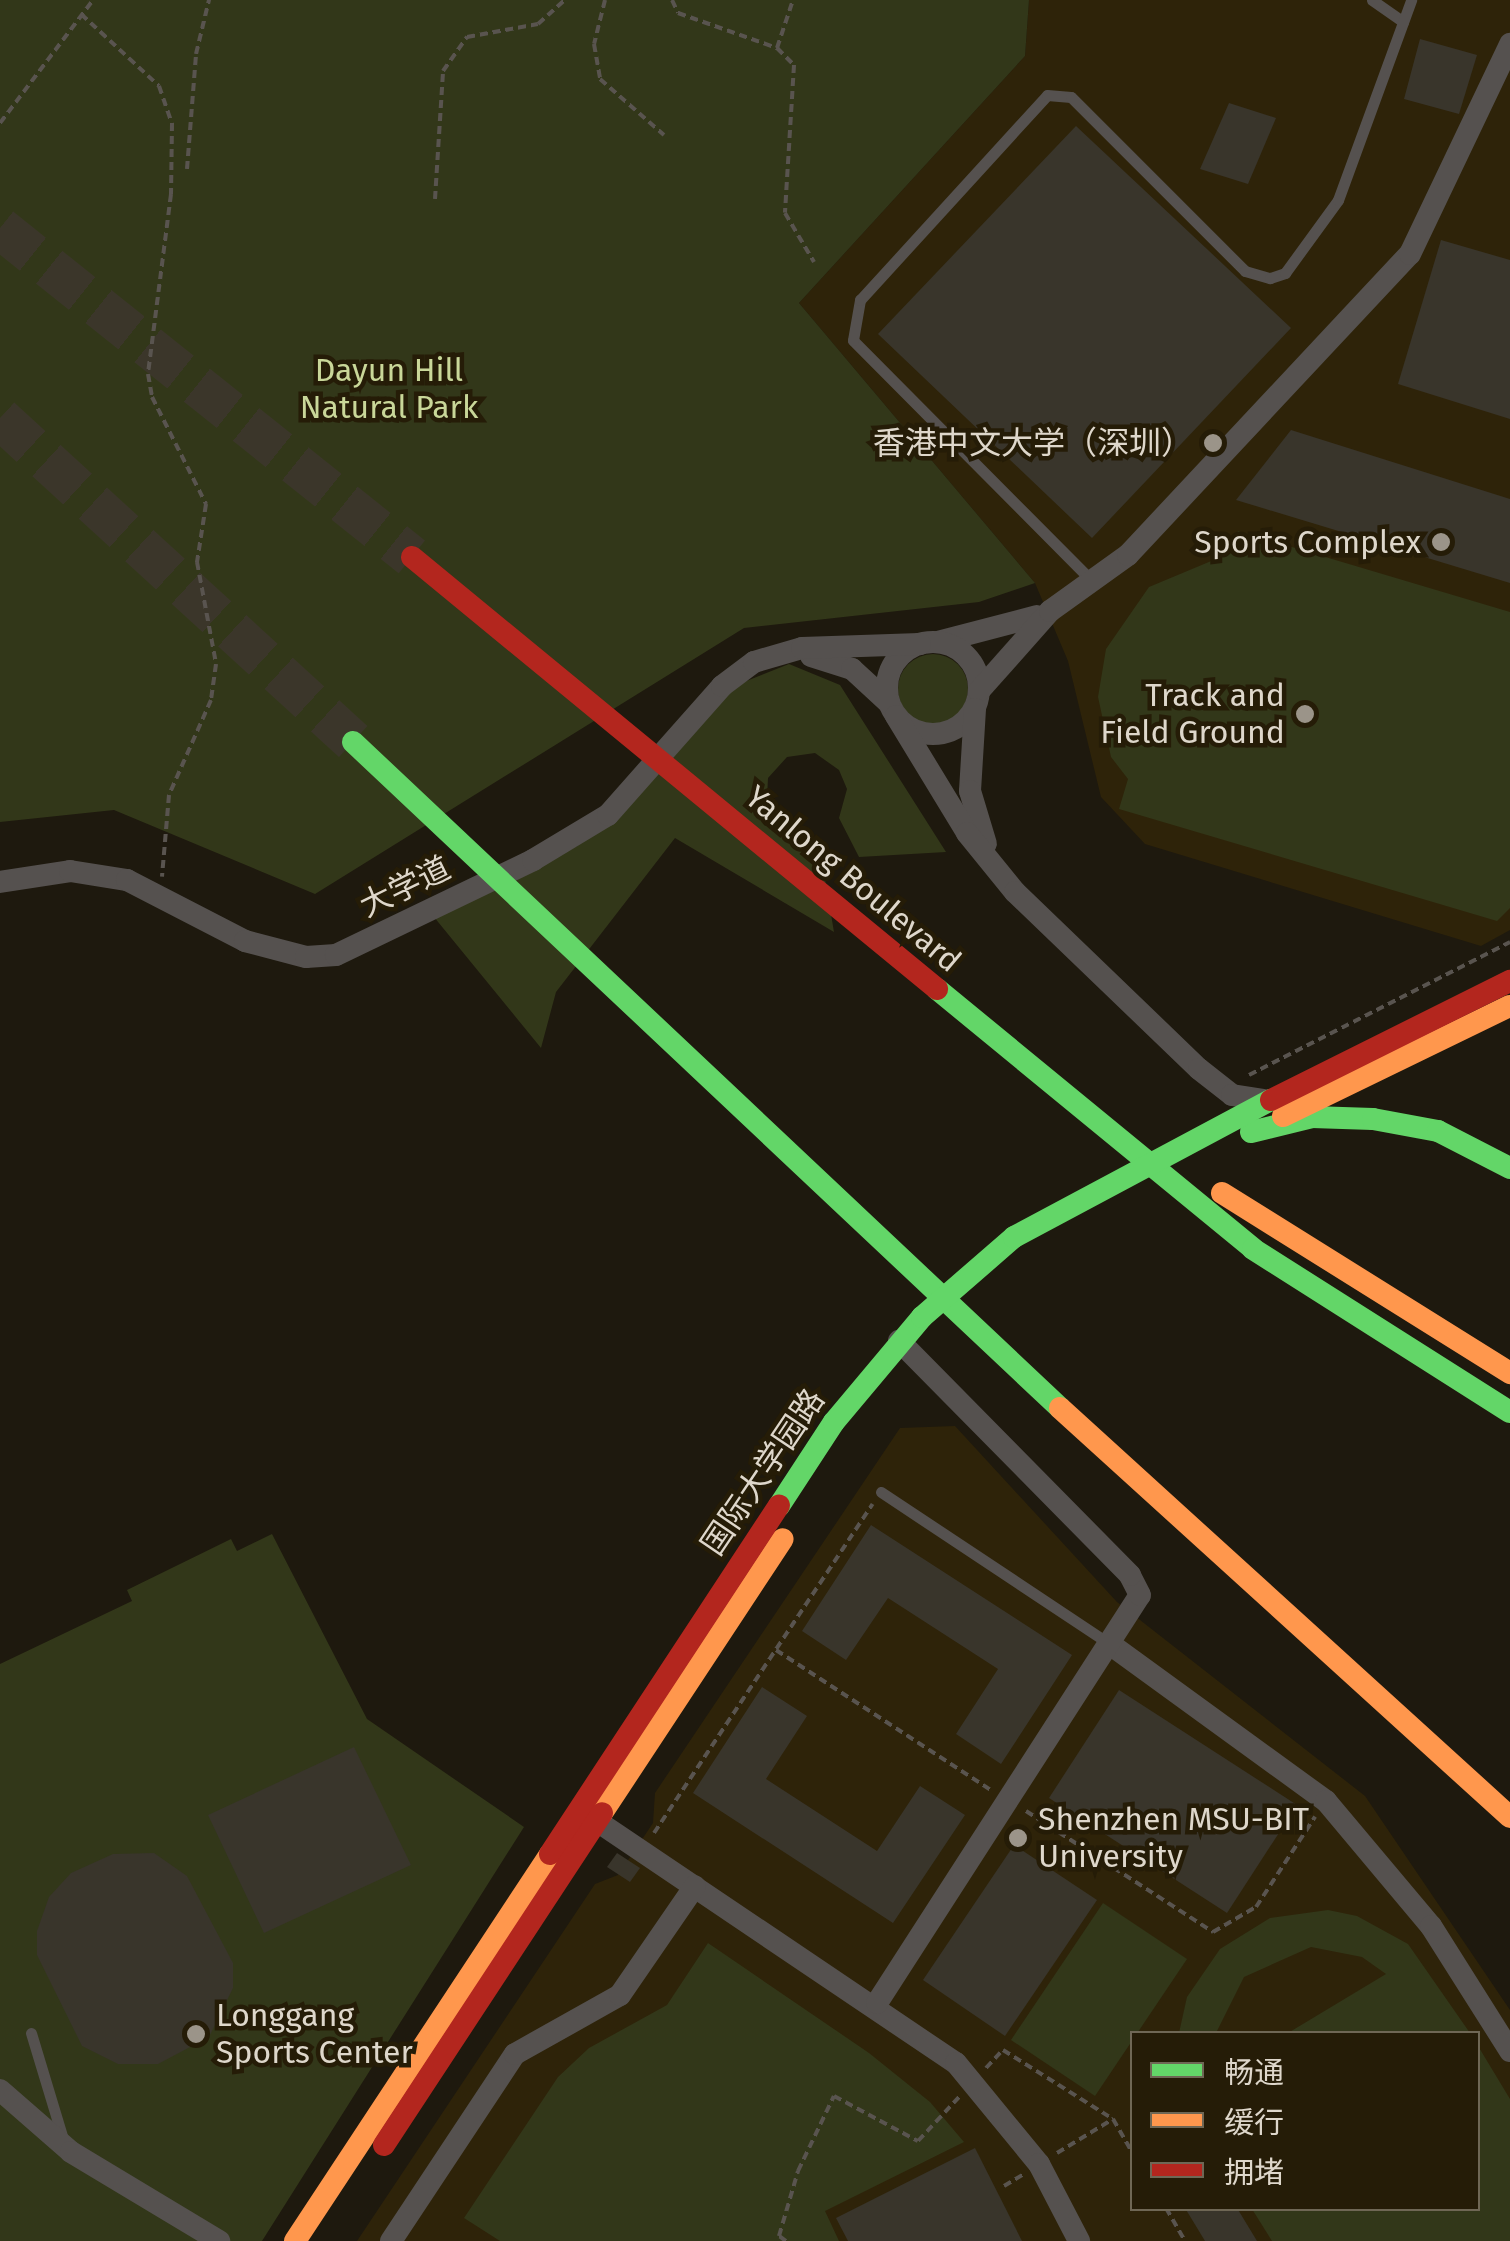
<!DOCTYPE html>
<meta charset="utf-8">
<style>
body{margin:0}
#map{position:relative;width:1510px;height:2241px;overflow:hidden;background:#1e190e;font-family:"Fira Sans","Noto Sans SC",sans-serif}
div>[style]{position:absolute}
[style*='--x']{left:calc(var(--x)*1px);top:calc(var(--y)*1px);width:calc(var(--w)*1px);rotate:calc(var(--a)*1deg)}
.built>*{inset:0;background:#2e2309}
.green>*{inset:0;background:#323719}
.round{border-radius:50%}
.building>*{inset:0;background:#39352b}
.highway-tunnel>*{height:42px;margin-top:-21px;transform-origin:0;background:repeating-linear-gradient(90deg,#3b362a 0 42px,transparent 0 63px)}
.path>*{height:4px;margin-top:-2px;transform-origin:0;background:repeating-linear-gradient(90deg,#59544f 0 8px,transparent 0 13px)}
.lane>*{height:11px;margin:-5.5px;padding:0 5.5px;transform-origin:5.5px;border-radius:5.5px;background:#55514f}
.street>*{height:22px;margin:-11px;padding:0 11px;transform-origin:11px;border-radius:11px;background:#55514f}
.street>.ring{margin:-11px;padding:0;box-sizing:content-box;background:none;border:22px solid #55514f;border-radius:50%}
.fast>*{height:22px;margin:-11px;padding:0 11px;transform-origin:11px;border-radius:11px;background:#63d668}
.slow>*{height:22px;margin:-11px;padding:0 11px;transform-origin:11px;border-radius:11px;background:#ff974d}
.jam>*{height:22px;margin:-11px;padding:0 11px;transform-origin:11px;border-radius:11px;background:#b3261e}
.dots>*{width:28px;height:28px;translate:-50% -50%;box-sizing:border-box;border:5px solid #251c07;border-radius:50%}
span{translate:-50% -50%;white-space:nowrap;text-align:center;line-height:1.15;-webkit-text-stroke:9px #251c07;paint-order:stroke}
.park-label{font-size:32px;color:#c9d799}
.poi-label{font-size:32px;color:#ded7cb}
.right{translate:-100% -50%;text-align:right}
.left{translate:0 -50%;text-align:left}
.street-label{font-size:32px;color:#ded7cb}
.legend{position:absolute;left:1130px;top:2031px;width:350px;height:180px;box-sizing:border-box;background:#251c07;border:2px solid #6f6755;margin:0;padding:12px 18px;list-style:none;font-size:30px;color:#ded7cb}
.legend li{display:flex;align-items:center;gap:20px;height:50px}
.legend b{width:50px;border:2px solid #6f6755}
</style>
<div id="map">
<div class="built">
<i style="clip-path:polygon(1029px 0,1510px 0,1510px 930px,1481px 946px,1145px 844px,1101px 797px,1068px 661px,1035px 583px,799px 303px,1025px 56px)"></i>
<i style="clip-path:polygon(evenodd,955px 1426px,1117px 1602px,1365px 1796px,1510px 2010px,1510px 2241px,357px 2241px,595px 1884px,618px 1875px,653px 1823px,655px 1793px,900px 1428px,955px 1426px,1132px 2034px,1478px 2034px,1478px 2208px,1132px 2208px,1132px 2034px)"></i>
</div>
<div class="green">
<i style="clip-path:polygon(0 0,1029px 0,1025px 56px,799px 303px,1035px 583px,979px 602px,744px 628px,315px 894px,114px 810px,0 822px)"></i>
<i style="clip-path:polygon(1238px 531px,1510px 612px,1510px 908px,1497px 921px,1119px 809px,1128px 779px,1111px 757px,1098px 697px,1106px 649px,1149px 587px,1228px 554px)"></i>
<i class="round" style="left:898px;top:654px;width:70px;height:70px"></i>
<i style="clip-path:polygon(789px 664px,840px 685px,946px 852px,859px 857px,839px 818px,847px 789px,839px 770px,815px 753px,787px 757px,768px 778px,767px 799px,784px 823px,807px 832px,823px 867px,834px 932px,675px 838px,556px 992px,541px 1048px,434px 917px,577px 846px,734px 686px)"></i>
<i style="clip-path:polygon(272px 1534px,367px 1719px,524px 1827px,262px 2241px,0 2241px,0 1664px,132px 1601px,127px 1590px,231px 1539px,237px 1551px)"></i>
<i style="clip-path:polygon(1103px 1903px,1187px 1959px,1095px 2096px,1011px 2040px)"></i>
<i style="clip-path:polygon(1328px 1910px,1357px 1916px,1408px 1944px,1470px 2033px,1288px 2033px,1386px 1974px,1362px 1957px,1311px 1947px,1244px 1977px,1216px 2033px,1179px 2033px,1187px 1997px,1220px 1949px,1270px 1918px)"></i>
<i style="clip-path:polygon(708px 1943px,869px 2053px,930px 2102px,964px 2142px,825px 2211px,839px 2241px,500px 2241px,464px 2218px,558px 2077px,589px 2048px,667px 2005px)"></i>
<i style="clip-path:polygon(1478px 2046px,1510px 2099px,1510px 2241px,1272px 2241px,1252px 2209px,1478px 2208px)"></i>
</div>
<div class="building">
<i style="clip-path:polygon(1420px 39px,1477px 55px,1459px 114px,1404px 99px)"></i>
<i style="clip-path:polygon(1229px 103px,1276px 118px,1248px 184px,1200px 169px)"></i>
<i style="clip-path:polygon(1076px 126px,1291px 328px,1092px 538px,878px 334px)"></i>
<i style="clip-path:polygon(1441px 240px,1510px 260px,1510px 419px,1398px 384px)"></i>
<i style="clip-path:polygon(1291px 430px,1510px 499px,1510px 583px,1236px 500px)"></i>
<i style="clip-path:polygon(871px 1525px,1072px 1655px,1001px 1764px,956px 1734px,998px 1669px,888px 1598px,846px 1660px,802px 1631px)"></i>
<i style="clip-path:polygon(762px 1687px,807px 1716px,766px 1779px,877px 1851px,920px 1786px,965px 1815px,893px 1923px,693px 1793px)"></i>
<i style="clip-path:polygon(1119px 1690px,1297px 1805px,1227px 1913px,1049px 1798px)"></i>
<i style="clip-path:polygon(354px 1747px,411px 1865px,264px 1933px,208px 1815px)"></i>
<i style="clip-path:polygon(1014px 1845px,1097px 1900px,1005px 2036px,923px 1980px)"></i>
<i style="clip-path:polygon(154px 1853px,187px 1876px,233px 1963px,233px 1988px,209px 2037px,158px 2064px,118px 2064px,82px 2046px,37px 1955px,37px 1931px,49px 1897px,71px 1873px,113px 1854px)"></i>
<i style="clip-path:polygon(617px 1853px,640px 1868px,630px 1882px,607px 1867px)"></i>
<i style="clip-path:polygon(975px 2148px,1022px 2241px,848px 2241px,836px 2218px)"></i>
<i style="clip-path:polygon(1185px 2208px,1237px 2208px,1257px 2241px,1205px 2241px)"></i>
</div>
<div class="highway-tunnel">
<i style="--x:0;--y:228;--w:527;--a:38.61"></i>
<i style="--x:0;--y:418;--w:479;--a:42.5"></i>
</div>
<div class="path">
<i style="--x:605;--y:0;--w:45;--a:104"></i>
<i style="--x:594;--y:44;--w:36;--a:80"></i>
<i style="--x:600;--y:79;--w:85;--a:41.2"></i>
<i style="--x:672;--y:0;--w:14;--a:65"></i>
<i style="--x:678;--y:13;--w:105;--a:19.5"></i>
<i style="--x:777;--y:48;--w:24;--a:45"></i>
<i style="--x:794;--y:65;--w:148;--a:93.5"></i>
<i style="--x:785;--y:213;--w:57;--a:59.4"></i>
<i style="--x:81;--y:14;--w:106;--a:42.7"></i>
<i style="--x:159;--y:86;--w:39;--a:71"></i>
<i style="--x:172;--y:123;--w:71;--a:90.8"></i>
<i style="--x:171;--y:194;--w:181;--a:97.3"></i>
<i style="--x:148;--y:374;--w:23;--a:80"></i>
<i style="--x:152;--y:397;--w:120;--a:63.2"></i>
<i style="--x:206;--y:504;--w:59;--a:98.8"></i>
<i style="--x:197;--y:562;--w:104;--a:79.4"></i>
<i style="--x:216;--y:664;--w:36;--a:98"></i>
<i style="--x:211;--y:700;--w:104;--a:113.9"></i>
<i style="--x:169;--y:795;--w:82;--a:94.9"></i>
<i style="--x:777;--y:48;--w:51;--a:-71.6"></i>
<i style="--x:0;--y:123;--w:154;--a:-52.9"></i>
<i style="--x:187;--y:169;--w:115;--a:-85.5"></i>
<i style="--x:196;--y:54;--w:56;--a:-76.5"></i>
<i style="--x:435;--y:199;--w:128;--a:-86.4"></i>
<i style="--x:443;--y:71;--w:42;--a:-54.8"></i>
<i style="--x:467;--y:37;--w:72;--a:-10.4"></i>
<i style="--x:538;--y:24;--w:36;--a:-42"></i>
<i style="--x:1249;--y:1075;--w:293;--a:-27"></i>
<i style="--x:776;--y:1650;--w:257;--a:33.1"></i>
<i style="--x:1026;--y:1811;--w:223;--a:32.9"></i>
<i style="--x:1213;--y:1932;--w:50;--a:-30.2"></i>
<i style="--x:1256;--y:1907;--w:108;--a:-56.8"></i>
<i style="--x:654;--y:1833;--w:395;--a:-56.4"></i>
<i style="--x:986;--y:2068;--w:25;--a:-47"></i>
<i style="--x:1003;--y:2050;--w:130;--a:32.1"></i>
<i style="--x:1113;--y:2119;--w:38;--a:60"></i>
<i style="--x:1057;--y:2153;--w:66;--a:-31.3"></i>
<i style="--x:1004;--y:2186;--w:23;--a:-31"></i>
<i style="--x:1166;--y:2208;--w:38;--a:60"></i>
<i style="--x:786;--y:2241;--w:9;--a:-144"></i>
<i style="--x:779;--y:2236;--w:68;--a:-73.7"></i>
<i style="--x:798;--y:2171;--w:83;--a:-64.4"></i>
<i style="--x:834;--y:2096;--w:95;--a:28.2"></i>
<i style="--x:918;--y:2141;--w:60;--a:-47"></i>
</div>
<div class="lane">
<i style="--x:1372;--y:0;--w:38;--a:35"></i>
<i style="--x:1094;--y:583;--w:342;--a:-134.8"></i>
<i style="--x:853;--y:340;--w:41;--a:-80.1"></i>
<i style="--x:860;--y:300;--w:277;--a:-47.6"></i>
<i style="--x:1047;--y:95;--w:24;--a:5"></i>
<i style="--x:1071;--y:97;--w:246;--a:45"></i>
<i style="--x:1245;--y:271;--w:26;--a:16"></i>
<i style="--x:1270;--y:278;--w:16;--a:-18"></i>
<i style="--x:1285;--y:273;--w:90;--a:-54"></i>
<i style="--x:1338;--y:200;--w:213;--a:-69.9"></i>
<i style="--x:881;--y:1492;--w:276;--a:33.6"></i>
<i style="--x:31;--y:2033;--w:111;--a:73.2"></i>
</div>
<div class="street">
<i style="--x:938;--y:642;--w:102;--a:-14.7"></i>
<i class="ring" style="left:887px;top:642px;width:70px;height:70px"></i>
<i style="--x:811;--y:656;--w:43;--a:17.6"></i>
<i style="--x:852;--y:669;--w:50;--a:42.6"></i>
<i style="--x:979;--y:691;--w:107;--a:-48.4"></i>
<i style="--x:1050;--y:611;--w:96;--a:-35.7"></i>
<i style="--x:1128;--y:555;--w:412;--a:-46.9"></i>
<i style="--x:1410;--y:254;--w:233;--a:-64.5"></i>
<i style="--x:975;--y:709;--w:82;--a:93.5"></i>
<i style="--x:970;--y:791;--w:55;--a:73.2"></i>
<i style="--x:896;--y:716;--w:137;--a:58.7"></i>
<i style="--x:967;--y:833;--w:76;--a:50.9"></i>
<i style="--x:1015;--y:892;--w:255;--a:43.9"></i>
<i style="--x:1199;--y:1069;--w:42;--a:38.2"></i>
<i style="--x:1232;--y:1095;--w:31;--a:9"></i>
<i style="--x:0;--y:882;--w:71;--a:-8.9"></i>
<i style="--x:70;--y:871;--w:58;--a:9"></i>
<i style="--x:127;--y:880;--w:133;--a:27.3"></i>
<i style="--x:245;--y:941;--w:63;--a:14.7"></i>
<i style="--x:306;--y:957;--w:30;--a:-4"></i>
<i style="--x:336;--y:955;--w:219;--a:-25.7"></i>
<i style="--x:533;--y:860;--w:87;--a:-31"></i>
<i style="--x:608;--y:815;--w:172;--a:-48.5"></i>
<i style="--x:722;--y:686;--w:40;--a:-37"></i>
<i style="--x:754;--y:662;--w:50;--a:-16.3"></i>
<i style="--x:802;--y:648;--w:118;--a:-1.9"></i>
<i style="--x:1114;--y:1647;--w:262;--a:36"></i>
<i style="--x:1326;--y:1801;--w:163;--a:50"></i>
<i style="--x:1431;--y:1926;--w:148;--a:57.7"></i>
<i style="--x:585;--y:1813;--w:447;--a:34"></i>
<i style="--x:956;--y:2063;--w:131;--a:50.6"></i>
<i style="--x:1039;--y:2164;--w:87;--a:62.5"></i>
<i style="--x:877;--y:2003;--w:485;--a:-57.2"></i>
<i style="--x:1140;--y:1595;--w:22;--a:-117"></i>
<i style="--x:1130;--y:1575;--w:329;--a:-134.6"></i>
<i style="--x:0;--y:2090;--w:94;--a:41.1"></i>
<i style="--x:71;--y:2152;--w:173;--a:31"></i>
<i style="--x:391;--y:2241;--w:224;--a:-56.5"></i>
<i style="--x:515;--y:2054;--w:120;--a:-29.3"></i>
<i style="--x:620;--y:1995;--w:132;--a:-55.5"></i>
</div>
<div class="fast">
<i style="--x:353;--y:742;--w:971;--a:43.29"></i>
<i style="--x:937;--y:989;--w:409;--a:39.4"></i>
<i style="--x:1253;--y:1249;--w:304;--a:32.4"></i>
<i style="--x:1251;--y:1132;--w:63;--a:-13.8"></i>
<i style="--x:1312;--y:1117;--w:61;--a:1.9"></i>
<i style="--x:1373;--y:1119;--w:66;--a:10.5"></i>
<i style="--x:1438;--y:1131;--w:81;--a:27.2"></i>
<i style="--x:779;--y:1506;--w:100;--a:-56.8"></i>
<i style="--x:834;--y:1422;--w:137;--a:-50"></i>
<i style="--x:922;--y:1317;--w:122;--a:-41"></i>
<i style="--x:1014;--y:1237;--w:291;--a:-28.1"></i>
</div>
<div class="slow">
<i style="--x:1283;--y:1116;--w:252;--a:-25.9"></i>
<i style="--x:1222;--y:1193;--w:340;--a:32"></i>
<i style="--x:1060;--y:1408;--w:608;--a:42.27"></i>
<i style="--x:602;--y:1813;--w:328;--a:-56.6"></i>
<i style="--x:295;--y:2241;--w:463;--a:-56.6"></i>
</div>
<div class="jam">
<i style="--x:412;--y:557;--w:680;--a:39.45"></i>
<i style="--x:1271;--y:1100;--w:267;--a:-26.5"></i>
<i style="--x:550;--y:1854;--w:417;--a:-56.7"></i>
<i style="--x:384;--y:2145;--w:397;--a:-56.7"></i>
</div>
<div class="dots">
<i style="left:1213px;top:443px;background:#9b9489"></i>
<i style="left:1441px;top:542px;background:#9b9489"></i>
<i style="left:1305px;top:714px;background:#9b9489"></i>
<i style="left:1018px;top:1838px;background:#9b9489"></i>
<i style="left:196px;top:2034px;background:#9b9489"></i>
</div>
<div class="park-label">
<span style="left:389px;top:389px">Dayun Hill<br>Natural Park</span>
</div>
<div class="poi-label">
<span class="right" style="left:1193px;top:443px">香港中文大学（深圳）</span>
<span class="right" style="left:1421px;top:542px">Sports Complex</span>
<span class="right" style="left:1285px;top:714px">Track and<br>Field Ground</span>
<span class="left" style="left:1038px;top:1838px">Shenzhen MSU-BIT<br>University</span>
<span class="left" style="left:216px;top:2034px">Longgang<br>Sports Center</span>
</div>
<div class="street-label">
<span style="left:853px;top:879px;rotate:40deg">Yanlong Boulevard</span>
<span style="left:405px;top:887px;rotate:-26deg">大学道</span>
<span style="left:763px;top:1472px;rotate:-56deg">国际大学园路</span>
</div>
<ul class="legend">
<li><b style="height:12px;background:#63d668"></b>畅通</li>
<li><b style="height:12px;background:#ff974d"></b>缓行</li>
<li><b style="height:12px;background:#b3261e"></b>拥堵</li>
</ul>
</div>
